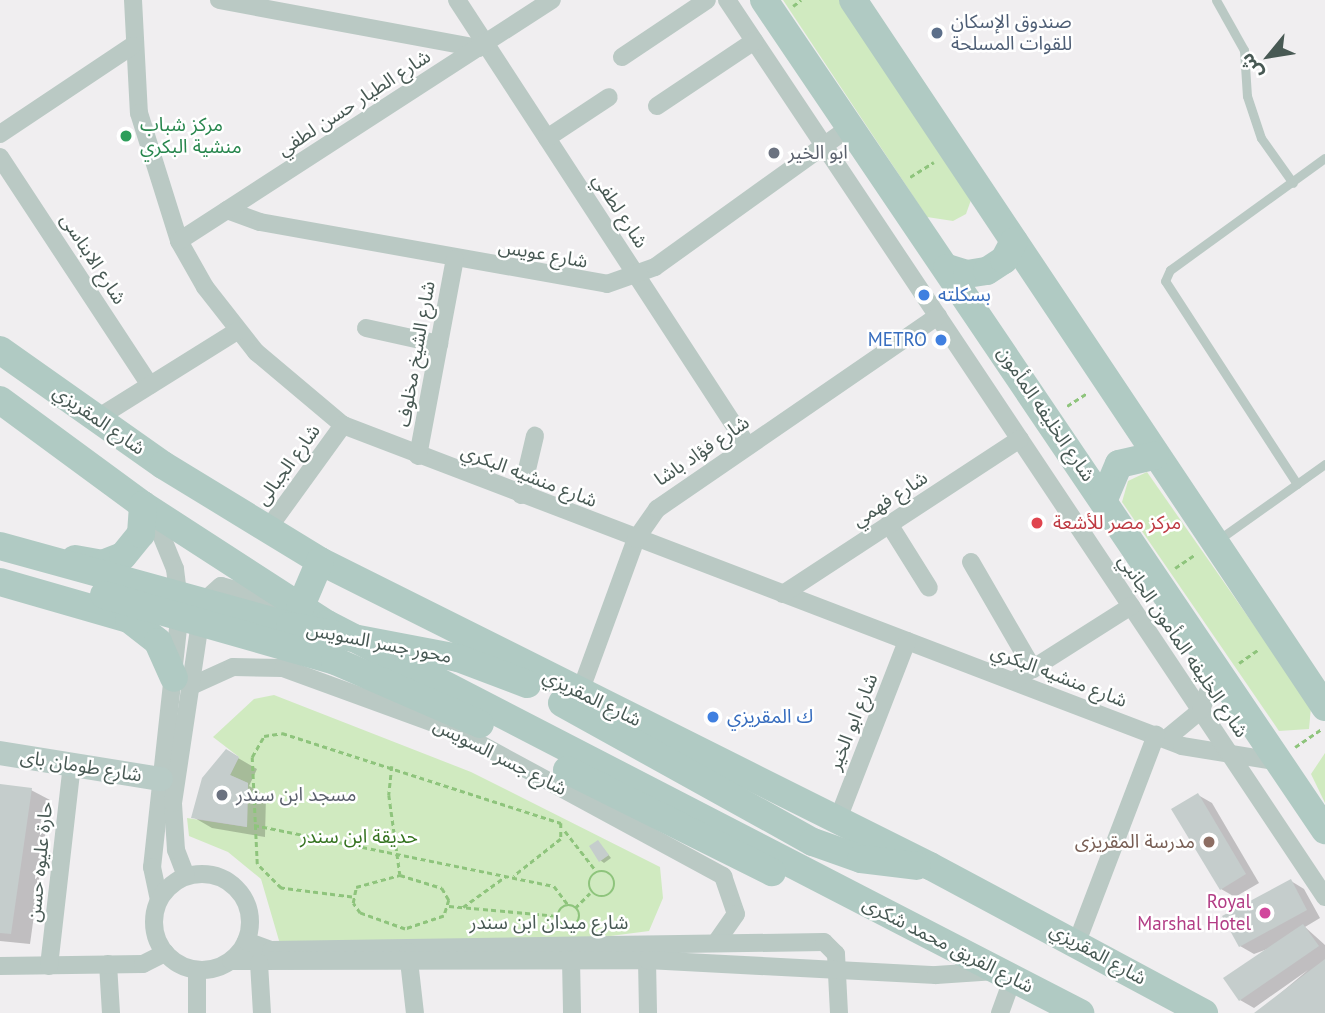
<!DOCTYPE html>
<meta charset="utf-8">
<style>
body{margin:0}
#map{position:relative;width:1325px;height:1013px;overflow:hidden;background:#f0eef0;font-family:"PT Sans","Noto Sans Arabic",sans-serif}
div>[style]{position:absolute}
[style*='--x']{left:calc(var(--x)*1px);top:calc(var(--y)*1px);width:calc(var(--w)*1px);rotate:calc(var(--a)*1deg)}
.green>*{inset:0;background:#d0eac0}
.shadow>*{inset:0;background:#0003}
.building>*{inset:0;background:#c5cdcc}
.path>*{height:2.5px;margin-top:-1.25px;transform-origin:0;background:repeating-linear-gradient(90deg,#8ec47c 0 5px,transparent 0 8.5px)}
.path>.ring{margin:-1.25px;padding:0;box-sizing:content-box;background:none;border:2.5px solid #8ec47c;border-radius:50%}
.lane>*{height:9px;margin:-4.5px;padding:0 4.5px;transform-origin:4.5px;border-radius:4.5px;background:#bac9c4}
.street>*{height:18px;margin:-9px;padding:0 9px;transform-origin:9px;border-radius:9px;background:#bac9c4}
.street>.ring{margin:-9px;padding:0;box-sizing:content-box;background:none;border:18px solid #bac9c4;border-radius:50%}
.secondary>*{height:24px;margin:-12px;padding:0 12px;transform-origin:12px;border-radius:12px;background:#b8cbc6}
.primary>*{height:28px;margin:-14px;padding:0 14px;transform-origin:14px;border-radius:14px;background:#b0cac3}
.primary-bridge>*{height:28px;margin:-14px;padding:0 14px;transform-origin:14px;border-radius:14px;background:#b0cac3}
.dots>*{width:19px;height:19px;translate:-50% -50%;box-sizing:border-box;border:4px solid #fff;border-radius:50%}
span{translate:-50% -50%;white-space:nowrap;text-align:center;line-height:1.15;-webkit-text-stroke:5px #fff;paint-order:stroke}
.service-label{font-size:19px;color:#4e5e75}
.left{translate:0 -50%;text-align:left}
.street-label{font-size:19px;color:#485954}
.leisure-label{font-size:19px;color:#27864d}
.worship-label{font-size:19px;color:#5b616d}
.shop-label{font-size:19px;color:#366cbe}
.right{translate:-100% -50%;text-align:right}
.health-label{font-size:19px;color:#be3a42}
.park-label{font-size:19px;color:#357320}
.education-label{font-size:19px;color:#785e54}
.hotel-label{font-size:19px;color:#b23c85}
.north{position:absolute;left:1234px;top:21px;width:70px;height:70px;-webkit-text-stroke:5px #fff;paint-order:stroke;rotate:240deg;font-size:19px;font-weight:700;line-height:28px;text-align:center;color:#485954}
.north::after{content:'';display:block;margin:auto;width:24px;height:32px;background:#485954;clip-path:polygon(50% 0,100% 100%,50% 72%,0 100%)}
</style>
<div id="map">
<div class="green">
<i style="clip-path:polygon(783px 0,847px 0,971px 200px,966px 214px,953px 221px,927px 217px)"></i>
<i style="clip-path:polygon(1147px 472px,1311px 707px,1309px 729px,1279px 731px,1122px 502px,1128px 481px)"></i>
<i style="clip-path:polygon(274px 695px,471px 772px,660px 867px,663px 898px,649px 931px,595px 938px,280px 944px,261px 879px,228px 852px,189px 836px,187px 818px,247px 827px,248px 783px,230px 775px,239px 757px,213px 737px,254px 699px)"></i>
<i style="clip-path:polygon(1325px 753px,1325px 803px,1311px 774px)"></i>
</div>
<div class="shadow">
<i style="clip-path:polygon(226px 751px,257px 769px,249px 786px,266px 796px,265px 837px,212px 828px,193px 817px)"></i>
<i style="clip-path:polygon(0 786px,31px 790px,50px 800px,30px 944px,0 941px)"></i>
<i style="clip-path:polygon(1198px 795px,1212px 803px,1259px 883px,1235px 897px,1221px 889px)"></i>
<i style="clip-path:polygon(598px 842px,611px 858px,604px 863px,600px 860px)"></i>
<i style="clip-path:polygon(1291px 881px,1304px 889px,1320px 918px,1305px 927px,1325px 945px,1325px 1013px,1257px 1013px,1308px 970px,1254px 1008px,1240px 1000px,1270px 948px,1254px 954px,1240px 946px)"></i>
</div>
<div class="building">
<i style="clip-path:polygon(226px 749px,239px 757px,230px 775px,248px 783px,247px 827px,191px 818px,202px 778px)"></i>
<i style="clip-path:polygon(0 784px,32px 788px,11px 934px,0 933px)"></i>
<i style="clip-path:polygon(1198px 793px,1246px 874px,1220px 890px,1171px 809px)"></i>
<i style="clip-path:polygon(598px 840px,609px 855px,599px 862px,589px 846px)"></i>
<i style="clip-path:polygon(1291px 879px,1307px 910px,1239px 947px,1222px 916px)"></i>
<i style="clip-path:polygon(1303px 924px,1319px 946px,1239px 1001px,1223px 978px)"></i>
<i style="clip-path:polygon(1325px 959px,1325px 1013px,1254px 1013px)"></i>
</div>
<div class="path">
<i style="--x:793;--y:6;--w:10;--a:-37"></i>
<i style="--x:910;--y:177;--w:28;--a:-32"></i>
<i style="--x:1067;--y:406;--w:24;--a:-33"></i>
<i style="--x:1175;--y:568;--w:25;--a:-34"></i>
<i style="--x:1239;--y:663;--w:24;--a:-35"></i>
<i style="--x:1295;--y:747;--w:32;--a:-34"></i>
<i style="--x:392;--y:766;--w:29;--a:96"></i>
<i style="--x:389;--y:795;--w:80;--a:82.1"></i>
<i style="--x:254;--y:825;--w:306;--a:11.5"></i>
<i style="--x:554;--y:886;--w:25;--a:53"></i>
<i style="--x:565;--y:831;--w:52;--a:52"></i>
<i class="ring" style="left:589px;top:871px;width:23.5px;height:23.5px"></i>
<i style="--x:400;--y:875;--w:44;--a:17.2"></i>
<i style="--x:442;--y:888;--w:14;--a:60"></i>
<i style="--x:449;--y:900;--w:17;--a:107"></i>
<i style="--x:444;--y:916;--w:41;--a:161.6"></i>
<i style="--x:405;--y:929;--w:48;--a:-160.4"></i>
<i style="--x:360;--y:913;--w:12;--a:-125"></i>
<i style="--x:353;--y:903;--w:16;--a:-79"></i>
<i style="--x:356;--y:887;--w:46;--a:-15.3"></i>
<i style="--x:352;--y:897;--w:72;--a:-172.8"></i>
<i style="--x:281;--y:888;--w:34;--a:-135"></i>
<i style="--x:257;--y:864;--w:107;--a:-92.7"></i>
<i style="--x:252;--y:757;--w:24;--a:-60"></i>
<i style="--x:264;--y:736;--w:18;--a:-9"></i>
<i style="--x:282;--y:733;--w:293;--a:17.9"></i>
<i style="--x:561;--y:823;--w:16;--a:90"></i>
<i style="--x:561;--y:839;--w:60;--a:141.8"></i>
<i class="ring" style="left:558px;top:905px;width:19.5px;height:19.5px"></i>
<i style="--x:449;--y:906;--w:109;--a:5.2"></i>
<i style="--x:463;--y:907;--w:53;--a:-35.8"></i>
<i style="--x:575;--y:908;--w:21;--a:-45"></i>
</div>
<div class="lane">
<i style="--x:1216;--y:0;--w:57;--a:60.8"></i>
<i style="--x:1244;--y:50;--w:46;--a:86.3"></i>
<i style="--x:1247;--y:96;--w:44;--a:71.6"></i>
<i style="--x:1261;--y:138;--w:55;--a:54.6"></i>
<i style="--x:1297;--y:484;--w:242;--a:-123"></i>
<i style="--x:1165;--y:281;--w:12;--a:-66"></i>
<i style="--x:1170;--y:270;--w:191;--a:-35.9"></i>
<i style="--x:1218;--y:540;--w:131;--a:-35.4"></i>
</div>
<div class="street">
<i style="--x:133;--y:0;--w:113;--a:87"></i>
<i style="--x:139;--y:113;--w:134;--a:72.6"></i>
<i style="--x:179;--y:241;--w:53;--a:60.5"></i>
<i style="--x:205;--y:287;--w:83;--a:51.9"></i>
<i style="--x:256;--y:352;--w:114;--a:40"></i>
<i style="--x:343;--y:425;--w:898;--a:20.94"></i>
<i style="--x:1182;--y:746;--w:99;--a:9.3"></i>
<i style="--x:219;--y:0;--w:264;--a:10.5"></i>
<i style="--x:457;--y:0;--w:531;--a:56.91"></i>
<i style="--x:727;--y:0;--w:1078;--a:56.31"></i>
<i style="--x:622;--y:57;--w:102;--a:-33.8"></i>
<i style="--x:657;--y:106;--w:117;--a:-33.8"></i>
<i style="--x:0;--y:134;--w:159;--a:-33.7"></i>
<i style="--x:547;--y:138;--w:74;--a:-33.5"></i>
<i style="--x:0;--y:157;--w:273;--a:56.7"></i>
<i style="--x:227;--y:210;--w:35;--a:20"></i>
<i style="--x:260;--y:222;--w:352;--a:10.1"></i>
<i style="--x:607;--y:284;--w:51;--a:-19.5"></i>
<i style="--x:655;--y:267;--w:240;--a:-35.7"></i>
<i style="--x:179;--y:241;--w:444;--a:-32.9"></i>
<i style="--x:366;--y:328;--w:75;--a:12.4"></i>
<i style="--x:96;--y:419;--w:166;--a:-32"></i>
<i style="--x:418;--y:456;--w:200;--a:-79.4"></i>
<i style="--x:521;--y:495;--w:61;--a:-76.7"></i>
<i style="--x:153;--y:515;--w:58;--a:67.8"></i>
<i style="--x:175;--y:569;--w:41;--a:83"></i>
<i style="--x:180;--y:610;--w:259;--a:96.2"></i>
<i style="--x:152;--y:867;--w:33;--a:78"></i>
<i style="--x:889;--y:524;--w:75;--a:58"></i>
<i style="--x:267;--y:530;--w:130;--a:-54.1"></i>
<i style="--x:971;--y:562;--w:124;--a:59.9"></i>
<i style="--x:783;--y:594;--w:283;--a:-33.2"></i>
<i style="--x:1013;--y:681;--w:140;--a:-32.4"></i>
<i style="--x:191;--y:686;--w:46;--a:-24.3"></i>
<i style="--x:233;--y:667;--w:50;--a:1.1"></i>
<i style="--x:283;--y:668;--w:186;--a:20.1"></i>
<i style="--x:458;--y:732;--w:302;--a:28.5"></i>
<i style="--x:723;--y:876;--w:40;--a:71.1"></i>
<i style="--x:736;--y:914;--w:35;--a:125"></i>
<i style="--x:580;--y:692;--w:163;--a:-69.9"></i>
<i style="--x:636;--y:539;--w:37;--a:-55"></i>
<i style="--x:657;--y:509;--w:341;--a:-34.5"></i>
<i style="--x:1166;--y:739;--w:45;--a:-39.6"></i>
<i style="--x:1201;--y:710;--w:45;--a:-69.1"></i>
<i style="--x:838;--y:819;--w:191;--a:-68.8"></i>
<i class="ring" style="left:154px;top:874px;width:78px;height:78px"></i>
<i style="--x:186;--y:876;--w:28;--a:-111"></i>
<i style="--x:176;--y:850;--w:47;--a:-93.7"></i>
<i style="--x:173;--y:803;--w:203;--a:-81.5"></i>
<i style="--x:203;--y:602;--w:24;--a:-42"></i>
<i style="--x:221;--y:586;--w:60;--a:15.4"></i>
<i style="--x:246;--y:941;--w:27;--a:20"></i>
<i style="--x:271;--y:950;--w:553;--a:-0.83"></i>
<i style="--x:824;--y:942;--w:17;--a:45"></i>
<i style="--x:836;--y:954;--w:59;--a:87.1"></i>
<i style="--x:1077;--y:942;--w:222;--a:-69.1"></i>
<i style="--x:408;--y:952;--w:61;--a:83.5"></i>
<i style="--x:571;--y:959;--w:54;--a:88.9"></i>
<i style="--x:647;--y:960;--w:53;--a:88.9"></i>
<i style="--x:231;--y:961;--w:416;--a:-0.1"></i>
<i style="--x:647;--y:960;--w:289;--a:3"></i>
<i style="--x:936;--y:975;--w:60;--a:-3.8"></i>
<i style="--x:259;--y:963;--w:50;--a:86.6"></i>
<i style="--x:108;--y:964;--w:49;--a:86.5"></i>
<i style="--x:0;--y:966;--w:143;--a:-0.8"></i>
<i style="--x:143;--y:964;--w:25;--a:-27"></i>
<i style="--x:49;--y:966;--w:204;--a:-83.5"></i>
<i style="--x:197;--y:970;--w:43;--a:90"></i>
<i style="--x:1000;--y:1013;--w:37;--a:-70"></i>
</div>
<div class="secondary">
<i style="--x:0;--y:753;--w:163;--a:9.2"></i>
</div>
<div class="primary">
<i style="--x:764;--y:0;--w:1002;--a:55.95"></i>
<i style="--x:853;--y:0;--w:850;--a:56.27"></i>
<i style="--x:947;--y:268;--w:21;--a:17"></i>
<i style="--x:967;--y:274;--w:20;--a:-9"></i>
<i style="--x:987;--y:271;--w:20;--a:-33"></i>
<i style="--x:1004;--y:260;--w:21;--a:-62"></i>
<i style="--x:0;--y:350;--w:199;--a:35.2"></i>
<i style="--x:163;--y:465;--w:184;--a:31.4"></i>
<i style="--x:320;--y:561;--w:682;--a:26.57"></i>
<i style="--x:930;--y:866;--w:311;--a:28.2"></i>
<i style="--x:0;--y:400;--w:177;--a:36.3"></i>
<i style="--x:143;--y:505;--w:219;--a:32.9"></i>
<i style="--x:327;--y:624;--w:848;--a:27.32"></i>
<i style="--x:1104;--y:499;--w:38;--a:-67"></i>
<i style="--x:1119;--y:464;--w:37;--a:-13"></i>
<i style="--x:75;--y:559;--w:27;--a:10"></i>
<i style="--x:102;--y:564;--w:22;--a:-21"></i>
<i style="--x:123;--y:556;--w:28;--a:-51"></i>
<i style="--x:141;--y:534;--w:29;--a:-86"></i>
<i style="--x:0;--y:582;--w:134;--a:16"></i>
<i style="--x:129;--y:619;--w:37;--a:38"></i>
<i style="--x:158;--y:642;--w:39;--a:66"></i>
<i style="--x:300;--y:608;--w:51;--a:-66.9"></i>
<i style="--x:562;--y:703;--w:287;--a:29"></i>
<i style="--x:813;--y:842;--w:51;--a:19.5"></i>
<i style="--x:861;--y:859;--w:56;--a:7.1"></i>
<i style="--x:567;--y:770;--w:229;--a:26.5"></i>
</div>
<div class="primary-bridge">
<i style="--x:0;--y:546;--w:301;--a:15.4"></i>
<i style="--x:290;--y:626;--w:171;--a:10.8"></i>
<i style="--x:458;--y:658;--w:74;--a:20.6"></i>
<i style="--x:104;--y:595;--w:240;--a:15.9"></i>
<i style="--x:335;--y:661;--w:158;--a:23.5"></i>
</div>
<div class="dots">
<i style="left:937px;top:33px;background:#5c6f8a"></i>
<i style="left:126px;top:136px;background:#2e9e5b"></i>
<i style="left:774px;top:153px;background:#6b7280"></i>
<i style="left:924px;top:295px;background:#3f7fe0"></i>
<i style="left:941px;top:340px;background:#3f7fe0"></i>
<i style="left:1037px;top:523px;background:#e0444e"></i>
<i style="left:713px;top:717px;background:#3f7fe0"></i>
<i style="left:222px;top:795px;background:#6b7280"></i>
<i style="left:1209px;top:842px;background:#8d6e63"></i>
<i style="left:1265px;top:913px;background:#d1479c"></i>
</div>
<div class="service-label">
<span class="left" style="left:951px;top:33px">صندوق الإسكان<br>للقوات المسلحة</span>
</div>
<div class="street-label">
<span style="left:354px;top:103px;rotate:-33deg">شارع الطيار حسن لطفي</span>
<span style="left:620px;top:211px;rotate:57deg">شارع لطفي</span>
<span style="left:543px;top:254px;rotate:10deg">شارع عويس</span>
<span style="left:93px;top:259px;rotate:57deg">شارع الابناسى</span>
<span style="left:416px;top:354px;rotate:-80deg">شارع الشيخ مخلوف</span>
<span style="left:1046px;top:414px;rotate:56deg">شارع الخليفه المأمون</span>
<span style="left:99px;top:420px;rotate:35deg">شارع المقريزي</span>
<span style="left:702px;top:451px;rotate:-34deg">شارع فؤاد باشا</span>
<span style="left:288px;top:465px;rotate:-54deg">شارع الجبالى</span>
<span style="left:529px;top:476px;rotate:21deg">شارع منشيه البكري</span>
<span style="left:890px;top:499px;rotate:-33deg">شارع فهمي</span>
<span style="left:379px;top:643px;rotate:11deg">محور جسر السويس</span>
<span style="left:1183px;top:646px;rotate:56deg">شارع الخليفه المأمون الجانبي</span>
<span style="left:1059px;top:676px;rotate:21deg">شارع منشيه البكري</span>
<span style="left:592px;top:698px;rotate:26deg">شارع المقريزي</span>
<span style="left:853px;top:722px;rotate:-68deg">شارع ابو الخير</span>
<span style="left:500px;top:757px;rotate:27deg">شارع جسر السويس</span>
<span style="left:81px;top:766px;rotate:9deg">شارع طومان باى</span>
<span style="left:40px;top:862px;rotate:-84deg">حارة عليوه حسن</span>
<span style="left:549px;top:923px">شارع ميدان ابن سندر</span>
<span style="left:948px;top:945px;rotate:27deg">شارع الفريق محمد شكرى</span>
<span style="left:1098px;top:954px;rotate:29deg">شارع المقريزي</span>
</div>
<div class="leisure-label">
<span class="left" style="left:140px;top:136px">مركز شباب<br>منشية البكري</span>
</div>
<div class="worship-label">
<span class="left" style="left:788px;top:153px">ابو الخير</span>
<span class="left" style="left:236px;top:795px">مسجد ابن سندر</span>
</div>
<div class="shop-label">
<span class="left" style="left:938px;top:295px">بسكلته</span>
<span class="right" style="left:927px;top:340px">METRO</span>
<span class="left" style="left:727px;top:717px">ك المقريزي</span>
</div>
<div class="health-label">
<span class="left" style="left:1053px;top:523px">مركز مصر للأشعة</span>
</div>
<div class="park-label">
<span style="left:359px;top:837px">حديقة ابن سندر</span>
</div>
<div class="education-label">
<span class="right" style="left:1195px;top:842px">مدرسة المقريزى</span>
</div>
<div class="hotel-label">
<span class="right" style="left:1251px;top:913px">Royal<br>Marshal Hotel</span>
</div>
<div class="north">ش</div>
</div>
